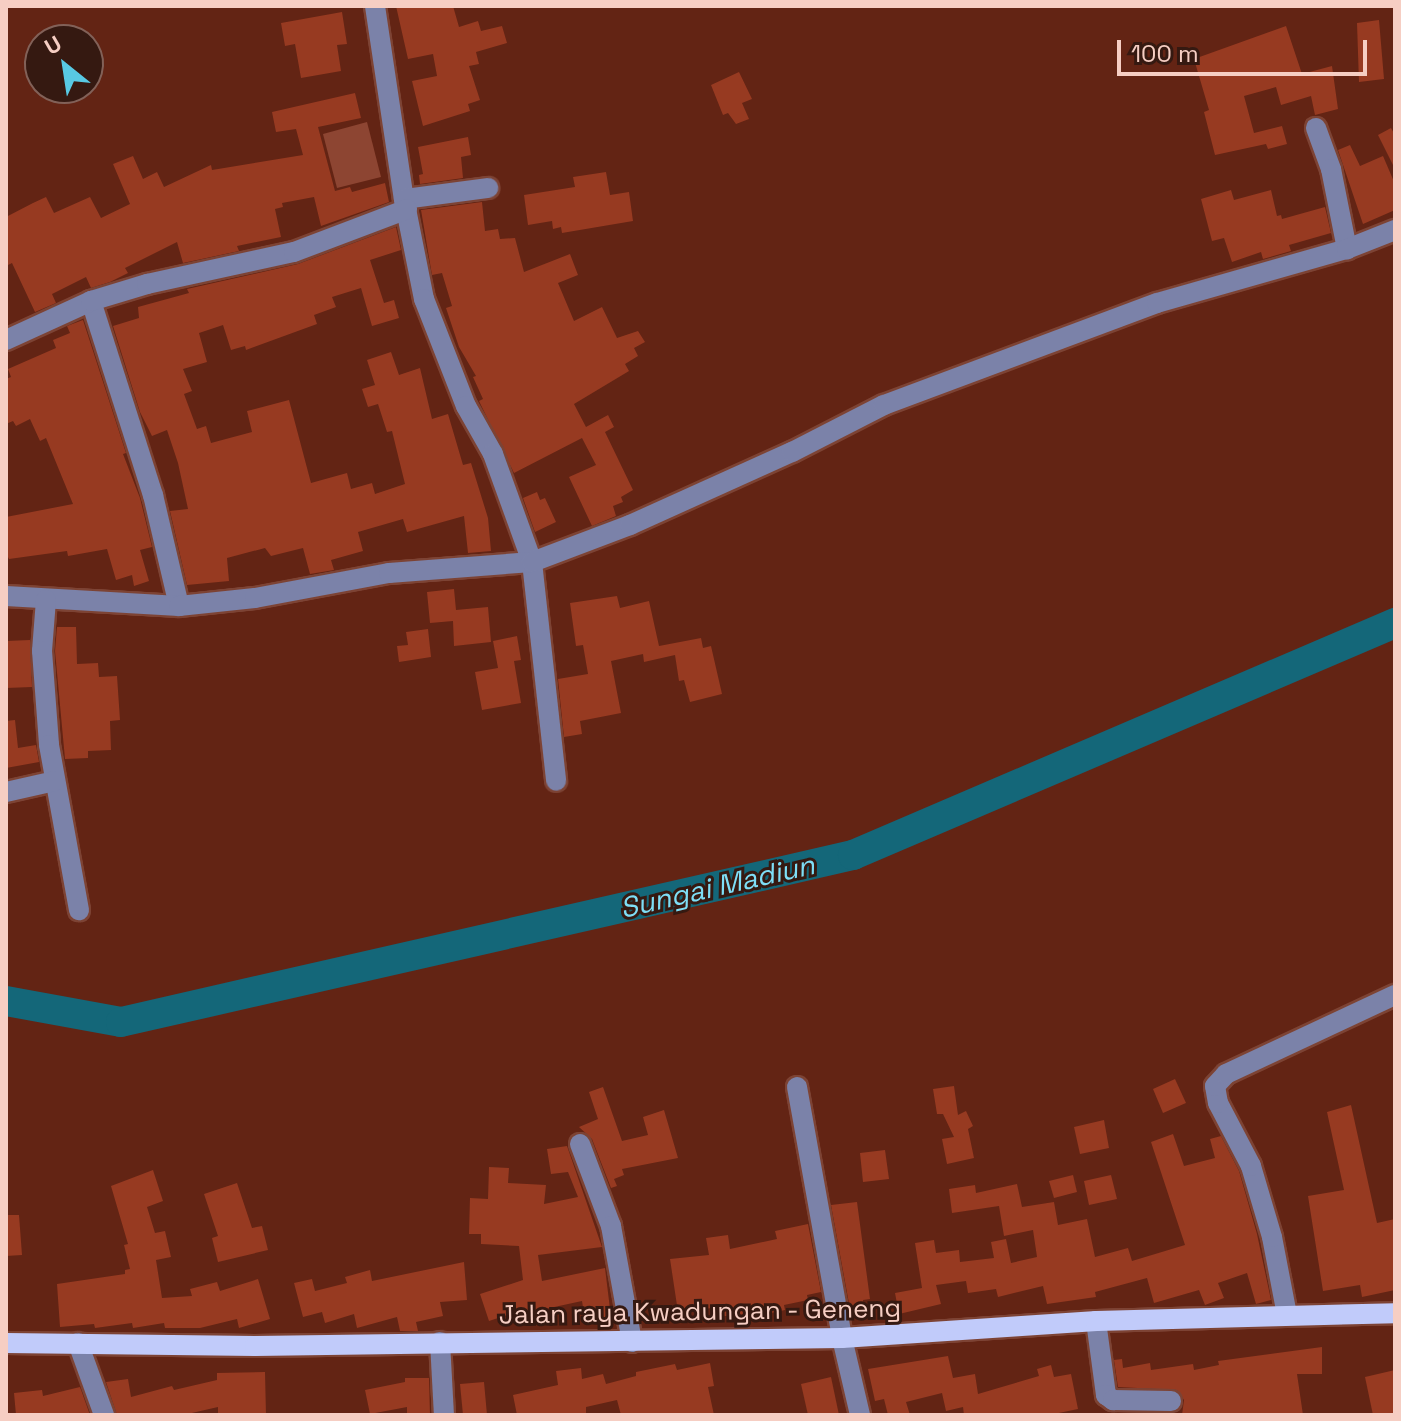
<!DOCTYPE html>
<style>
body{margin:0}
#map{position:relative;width:1401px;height:1421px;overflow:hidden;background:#632414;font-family:"Space Grotesk",sans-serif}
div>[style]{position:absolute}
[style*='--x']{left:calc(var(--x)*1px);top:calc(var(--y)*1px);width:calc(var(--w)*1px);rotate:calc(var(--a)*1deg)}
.green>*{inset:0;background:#8d4532}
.river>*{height:30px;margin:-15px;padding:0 15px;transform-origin:15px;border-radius:15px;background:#146779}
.building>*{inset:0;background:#973a21}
.roads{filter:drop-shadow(2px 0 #7d4334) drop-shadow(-2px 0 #7d4334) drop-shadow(0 2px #7d4334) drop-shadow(0 -2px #7d4334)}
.minor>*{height:20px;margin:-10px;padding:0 10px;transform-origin:10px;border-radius:10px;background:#7b82a9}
.major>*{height:20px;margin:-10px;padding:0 10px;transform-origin:10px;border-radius:10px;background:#c1cbfa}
span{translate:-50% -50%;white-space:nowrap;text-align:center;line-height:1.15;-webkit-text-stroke:6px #351911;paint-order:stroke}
.street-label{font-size:26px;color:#f6cec3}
.water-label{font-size:28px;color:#7edef6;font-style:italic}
.frame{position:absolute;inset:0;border:8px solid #f6cec3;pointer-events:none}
.north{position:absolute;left:24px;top:24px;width:80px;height:80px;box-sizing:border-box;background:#351911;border:2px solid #826158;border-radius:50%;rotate:330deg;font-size:22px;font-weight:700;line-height:32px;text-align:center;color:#f6cec3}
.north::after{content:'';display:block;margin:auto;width:28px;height:36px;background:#58c9e3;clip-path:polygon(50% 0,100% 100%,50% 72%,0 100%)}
.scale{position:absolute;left:1117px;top:40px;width:250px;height:36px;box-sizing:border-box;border:4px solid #f6cec3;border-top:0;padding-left:10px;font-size:24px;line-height:28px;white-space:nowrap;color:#f6cec3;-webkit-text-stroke:6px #351911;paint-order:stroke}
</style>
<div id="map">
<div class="green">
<i style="clip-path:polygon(367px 122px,381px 177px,337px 188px,323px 134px)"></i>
</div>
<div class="river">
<i style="--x:6;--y:1001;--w:117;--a:10.3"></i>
<i style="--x:121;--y:1022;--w:751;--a:-12.85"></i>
<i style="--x:853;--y:855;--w:590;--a:-23.17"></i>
</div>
<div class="building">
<i style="clip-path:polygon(396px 6px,453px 6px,459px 27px,478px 21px,481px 31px,502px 26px,507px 43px,476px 52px,479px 64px,469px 66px,480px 100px,468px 104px,470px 111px,423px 126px,412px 81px,437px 76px,433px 54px,408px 59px)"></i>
<i style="clip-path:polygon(342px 12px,347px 44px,337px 45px,341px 71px,301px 78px,295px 44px,285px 46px,281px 23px)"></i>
<i style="clip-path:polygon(1379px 20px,1384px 79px,1359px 82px,1357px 23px)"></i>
<i style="clip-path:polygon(1286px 26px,1302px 74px,1332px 66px,1338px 109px,1315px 115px,1311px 96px,1281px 105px,1276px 87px,1244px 96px,1254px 133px,1282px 126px,1287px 144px,1268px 149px,1266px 144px,1215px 155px,1204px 112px,1209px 110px,1194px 59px)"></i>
<i style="clip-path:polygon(739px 72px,752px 99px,742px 103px,749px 119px,736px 124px,728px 113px,723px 115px,711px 85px)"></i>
<i style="clip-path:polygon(355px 93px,361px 118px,318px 127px,335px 191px,350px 187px,352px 192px,385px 183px,389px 202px,321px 226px,314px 197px,282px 203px,283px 207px,275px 209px,281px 237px,237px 246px,239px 251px,183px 263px,177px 242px,125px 268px,128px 273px,110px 282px,91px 288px,86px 277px,52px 294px,56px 303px,35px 312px,12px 263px,6px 266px,6px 217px,33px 203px,46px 197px,54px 213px,90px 197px,101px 218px,130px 204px,113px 164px,133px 156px,143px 179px,157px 172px,164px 187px,211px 165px,212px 170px,303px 155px,296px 129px,276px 132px,272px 112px)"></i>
<i style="clip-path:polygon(1391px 128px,1395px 135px,1395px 169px,1378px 135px)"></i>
<i style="clip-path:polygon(468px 137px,471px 155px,461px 157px,463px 178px,420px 184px,419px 175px,423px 174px,418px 147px)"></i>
<i style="clip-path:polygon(1350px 145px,1360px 166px,1383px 156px,1395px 184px,1395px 210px,1363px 224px,1338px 150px)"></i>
<i style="clip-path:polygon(606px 172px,610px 195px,629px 192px,633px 221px,562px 233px,561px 227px,553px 229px,552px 221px,528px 225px,524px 195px,575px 187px,573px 177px)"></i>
<i style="clip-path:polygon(1231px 190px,1234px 200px,1271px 190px,1277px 216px,1281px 215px,1282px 219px,1325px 207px,1331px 233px,1289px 245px,1291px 251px,1263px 259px,1261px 252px,1232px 262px,1224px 238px,1212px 241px,1201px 199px)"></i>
<i style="clip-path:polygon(482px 202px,485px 231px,498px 229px,500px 239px,515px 238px,524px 272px,570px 254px,578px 275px,558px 283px,574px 321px,602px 307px,617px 338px,638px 331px,645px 342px,634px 348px,638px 356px,625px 364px,629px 371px,574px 404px,586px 427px,608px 415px,614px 427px,605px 432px,633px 490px,621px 497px,623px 502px,613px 506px,616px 516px,592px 526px,569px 477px,596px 465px,582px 438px,514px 473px,479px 401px,483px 399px,473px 377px,476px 376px,459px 347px,446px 308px,452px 306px,442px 273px,432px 275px,421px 210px)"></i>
<i style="clip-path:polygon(396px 227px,401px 250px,370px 260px,384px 303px,394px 300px,399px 318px,372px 326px,361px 288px,332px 297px,336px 307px,314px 315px,317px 324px,246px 350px,245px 346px,231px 350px,223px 325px,199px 333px,207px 362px,183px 369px,192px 391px,184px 394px,197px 429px,206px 426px,211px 443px,252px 432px,247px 411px,289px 400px,311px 483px,347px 473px,351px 489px,372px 483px,375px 494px,405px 484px,392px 431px,387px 432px,378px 404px,368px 407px,362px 389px,375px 385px,367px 360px,391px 352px,399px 375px,420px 368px,432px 419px,448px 414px,463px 465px,471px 463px,488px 518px,491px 551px,468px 553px,464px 516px,407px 532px,403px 519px,358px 532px,363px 551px,331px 560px,334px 570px,310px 574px,303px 548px,271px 556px,265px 548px,227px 558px,229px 581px,187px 585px,170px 511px,188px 509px,178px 463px,167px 430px,152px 436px,140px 412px,113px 326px,139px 318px,138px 307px,189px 293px,187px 289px,298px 264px)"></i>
<i style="clip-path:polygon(83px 320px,126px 453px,123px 454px,140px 498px,152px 547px,140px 550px,149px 581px,134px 586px,132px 575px,116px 580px,107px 549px,68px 556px,67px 551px,9px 559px,6px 553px,6px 517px,73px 504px,46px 438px,40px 441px,30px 419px,16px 426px,13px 421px,6px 424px,6px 379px,11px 377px,8px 369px,56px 348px,53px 340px,70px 333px,67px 326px)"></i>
<i style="clip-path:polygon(537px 492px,540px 500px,545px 498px,556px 522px,535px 532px,523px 498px)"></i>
<i style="clip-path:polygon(454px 589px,456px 610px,488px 607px,491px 642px,454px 646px,453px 621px,430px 623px,427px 592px)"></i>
<i style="clip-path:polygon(617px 596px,620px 608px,649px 601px,659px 646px,701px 638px,703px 648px,711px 646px,722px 694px,690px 702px,684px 680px,679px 681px,675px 655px,644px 662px,643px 654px,611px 661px,621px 713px,580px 721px,582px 734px,564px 737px,558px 679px,588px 674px,583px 645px,576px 646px,570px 603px)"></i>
<i style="clip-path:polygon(57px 627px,76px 627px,77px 664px,98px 663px,99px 677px,117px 676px,120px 720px,110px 721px,111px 750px,88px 751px,88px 758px,65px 759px,55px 651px)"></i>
<i style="clip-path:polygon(428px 629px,431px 657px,399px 662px,397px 646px,408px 645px,406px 632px)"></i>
<i style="clip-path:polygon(517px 636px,521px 660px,514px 661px,521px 703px,482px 710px,475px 672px,498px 668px,493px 641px)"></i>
<i style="clip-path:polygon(30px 640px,32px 687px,6px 688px,6px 641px)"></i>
<i style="clip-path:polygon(15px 720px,18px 748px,36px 745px,39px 762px,6px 768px,6px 721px)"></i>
<i style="clip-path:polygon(1175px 1079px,1186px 1103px,1163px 1113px,1153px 1089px)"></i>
<i style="clip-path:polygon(954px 1086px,958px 1115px,966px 1111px,973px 1126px,968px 1129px,974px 1158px,947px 1164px,942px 1139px,954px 1137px,943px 1114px,937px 1114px,933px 1089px)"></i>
<i style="clip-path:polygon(603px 1087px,622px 1141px,648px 1135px,643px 1117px,664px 1110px,678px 1158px,622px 1169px,624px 1175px,614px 1179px,617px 1186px,611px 1188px,592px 1139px,579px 1127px,598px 1119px,589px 1092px)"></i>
<i style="clip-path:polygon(1351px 1105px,1377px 1223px,1395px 1219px,1395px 1290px,1362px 1297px,1360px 1285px,1323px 1291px,1308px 1196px,1344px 1190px,1327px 1112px)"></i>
<i style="clip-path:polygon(1104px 1120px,1109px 1148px,1080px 1154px,1074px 1127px)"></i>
<i style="clip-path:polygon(1173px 1134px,1184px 1166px,1215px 1158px,1210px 1139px,1221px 1136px,1239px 1171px,1257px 1234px,1271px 1300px,1256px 1304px,1247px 1273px,1218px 1283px,1224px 1298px,1205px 1305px,1199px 1290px,1154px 1303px,1147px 1278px,1095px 1292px,1096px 1297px,1047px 1304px,1043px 1286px,998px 1297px,996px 1289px,968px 1293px,966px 1281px,936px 1285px,941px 1304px,899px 1314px,895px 1293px,922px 1288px,915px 1243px,934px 1240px,936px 1253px,959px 1250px,960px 1262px,994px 1258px,991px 1242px,1006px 1239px,1011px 1263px,1037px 1257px,1033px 1230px,1004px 1236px,999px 1206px,952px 1213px,949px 1189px,975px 1185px,976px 1193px,1017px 1184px,1022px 1207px,1054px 1202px,1058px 1225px,1087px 1219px,1095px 1257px,1128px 1248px,1132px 1261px,1185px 1245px,1151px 1142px)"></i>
<i style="clip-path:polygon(567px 1146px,602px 1247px,538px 1255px,542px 1281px,605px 1268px,611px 1317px,585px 1320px,582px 1301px,545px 1309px,546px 1315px,521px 1319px,519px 1311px,489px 1321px,480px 1294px,523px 1280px,519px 1246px,481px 1244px,481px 1234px,469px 1234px,470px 1198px,488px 1199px,489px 1167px,509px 1168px,508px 1183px,546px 1185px,544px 1204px,578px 1197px,568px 1172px,551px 1174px,547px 1149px)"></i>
<i style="clip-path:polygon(885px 1150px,889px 1179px,863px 1182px,860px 1153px)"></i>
<i style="clip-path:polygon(153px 1170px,163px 1201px,147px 1207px,155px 1233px,165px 1231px,171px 1257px,156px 1260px,162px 1298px,192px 1296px,190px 1289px,217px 1282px,220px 1291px,258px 1279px,270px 1319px,239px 1328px,237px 1319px,200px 1328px,165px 1328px,164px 1323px,133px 1328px,132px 1323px,95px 1328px,94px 1324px,60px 1327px,57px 1284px,125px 1274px,125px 1270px,130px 1269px,124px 1245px,128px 1244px,111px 1186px)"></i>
<i style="clip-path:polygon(1073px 1175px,1077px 1192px,1054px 1198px,1049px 1181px)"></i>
<i style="clip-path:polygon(1111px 1175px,1117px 1199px,1089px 1205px,1084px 1181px)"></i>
<i style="clip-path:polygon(237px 1183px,252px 1228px,262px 1226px,268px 1250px,218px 1262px,212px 1238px,218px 1236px,204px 1194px)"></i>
<i style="clip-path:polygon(857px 1202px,870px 1299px,863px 1300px,864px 1307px,850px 1309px,831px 1205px)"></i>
<i style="clip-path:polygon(6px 1215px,19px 1215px,22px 1255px,6px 1256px)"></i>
<i style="clip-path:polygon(808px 1224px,821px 1292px,807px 1295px,808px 1300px,784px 1305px,785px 1310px,749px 1318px,749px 1314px,714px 1317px,712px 1308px,678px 1312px,670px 1259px,709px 1255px,706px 1238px,728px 1235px,730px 1249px,777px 1239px,775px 1231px)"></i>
<i style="clip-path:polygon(464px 1262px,467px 1300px,440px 1302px,443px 1316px,416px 1322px,418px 1331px,400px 1331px,397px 1317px,357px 1328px,354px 1314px,325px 1323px,322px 1312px,303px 1317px,294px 1283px,312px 1279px,315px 1291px,347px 1283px,345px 1277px,370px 1270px,372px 1281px)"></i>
<i style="clip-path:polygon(1322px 1347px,1322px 1374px,1297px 1374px,1303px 1415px,1182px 1415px,1184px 1400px,1177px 1390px,1118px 1387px,1114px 1360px,1122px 1359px,1123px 1368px,1150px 1363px,1151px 1370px,1193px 1364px,1194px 1370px,1219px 1365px,1218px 1361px)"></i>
<i style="clip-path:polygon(948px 1356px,953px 1378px,975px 1374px,978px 1394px,1039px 1376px,1037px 1369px,1051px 1365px,1054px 1377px,1071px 1374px,1078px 1409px,1049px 1415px,964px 1415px,963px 1407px,946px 1411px,942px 1393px,906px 1402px,910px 1415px,888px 1415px,884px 1399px,875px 1401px,868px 1369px)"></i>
<i style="clip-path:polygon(710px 1363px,714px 1386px,708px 1387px,714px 1415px,621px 1415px,617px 1400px,586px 1407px,586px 1415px,517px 1415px,513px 1395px,558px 1385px,556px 1371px,581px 1368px,582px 1379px,603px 1374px,606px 1384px,636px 1376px,636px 1372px,675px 1364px,677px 1370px)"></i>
<i style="clip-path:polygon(1395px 1370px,1395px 1414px,1373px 1415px,1365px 1377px)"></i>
<i style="clip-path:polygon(265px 1372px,266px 1415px,218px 1415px,218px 1407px,183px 1415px,117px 1415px,106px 1382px,128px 1379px,131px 1397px,172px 1386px,174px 1390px,217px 1380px,217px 1373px)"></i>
<i style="clip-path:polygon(831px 1377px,839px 1415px,808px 1415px,801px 1384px)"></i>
<i style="clip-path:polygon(405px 1378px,429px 1378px,430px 1415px,407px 1415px,407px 1407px,370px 1414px,365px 1390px,405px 1382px)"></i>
<i style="clip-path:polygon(484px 1382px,487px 1415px,463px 1415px,460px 1384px)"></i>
<i style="clip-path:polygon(80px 1387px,90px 1415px,16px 1415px,14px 1393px,42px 1390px,43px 1396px)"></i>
</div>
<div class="roads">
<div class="minor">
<i style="--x:375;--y:6;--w:195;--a:81.5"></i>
<i style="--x:404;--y:199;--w:102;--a:78.7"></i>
<i style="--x:424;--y:299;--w:115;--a:68.6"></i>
<i style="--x:466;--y:406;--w:55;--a:60.6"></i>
<i style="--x:493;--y:454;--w:115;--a:70.1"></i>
<i style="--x:532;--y:562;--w:220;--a:83.7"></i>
<i style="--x:1316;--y:128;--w:44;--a:69.9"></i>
<i style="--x:1331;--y:169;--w:82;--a:78.7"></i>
<i style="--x:404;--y:199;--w:85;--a:-7.5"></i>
<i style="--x:91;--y:301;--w:204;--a:72.3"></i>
<i style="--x:153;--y:495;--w:114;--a:76.8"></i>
<i style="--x:6;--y:340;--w:94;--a:-24.6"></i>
<i style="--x:91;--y:301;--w:59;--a:-16.9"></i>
<i style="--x:147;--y:284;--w:150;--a:-12.3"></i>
<i style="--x:294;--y:252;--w:121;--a:-20.8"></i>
<i style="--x:6;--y:596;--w:173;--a:3.3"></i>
<i style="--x:179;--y:606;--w:76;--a:-6"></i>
<i style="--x:255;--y:598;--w:136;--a:-10.6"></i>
<i style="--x:389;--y:573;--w:143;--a:-4.4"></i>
<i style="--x:532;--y:562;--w:105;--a:-20.7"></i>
<i style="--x:630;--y:525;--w:178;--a:-24.3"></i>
<i style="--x:792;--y:452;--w:103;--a:-27.1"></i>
<i style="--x:884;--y:405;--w:291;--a:-20.5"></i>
<i style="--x:1157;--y:303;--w:198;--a:-15.9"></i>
<i style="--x:1347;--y:249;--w:52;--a:-21.6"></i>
<i style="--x:46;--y:600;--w:51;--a:94.5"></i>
<i style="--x:42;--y:651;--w:94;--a:85.7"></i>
<i style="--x:49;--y:745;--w:168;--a:79.7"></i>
<i style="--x:6;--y:792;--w:50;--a:-12.7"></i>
<i style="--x:797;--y:1087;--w:255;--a:79.8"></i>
<i style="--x:842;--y:1338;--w:79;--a:76.8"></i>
<i style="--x:580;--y:1144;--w:88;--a:69.3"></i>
<i style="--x:611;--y:1226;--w:118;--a:79.7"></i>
<i style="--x:1287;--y:1315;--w:79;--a:-100.9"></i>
<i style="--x:1272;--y:1237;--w:74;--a:-106.5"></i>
<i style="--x:1251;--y:1166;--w:71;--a:-117.6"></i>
<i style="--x:1218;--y:1103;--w:17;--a:-100"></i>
<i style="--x:1215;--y:1086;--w:16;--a:-47"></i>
<i style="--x:1226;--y:1074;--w:187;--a:-25.1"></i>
<i style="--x:1096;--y:1321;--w:75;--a:82.3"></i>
<i style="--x:1106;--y:1395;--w:9;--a:36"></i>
<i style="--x:1113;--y:1400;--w:58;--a:1"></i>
<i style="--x:440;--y:1342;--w:73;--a:86.9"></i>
<i style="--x:78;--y:1343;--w:77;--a:70.1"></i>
</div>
<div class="major">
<i style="--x:6;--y:1343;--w:249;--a:0.7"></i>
<i style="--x:255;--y:1346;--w:587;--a:-0.78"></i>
<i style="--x:842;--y:1338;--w:255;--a:-3.8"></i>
<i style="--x:1096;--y:1321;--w:299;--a:-1.5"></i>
</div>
</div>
<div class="street-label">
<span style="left:700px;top:1312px;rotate:-1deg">Jalan raya Kwadungan - Geneng</span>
</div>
<div class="water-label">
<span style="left:717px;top:886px;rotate:-13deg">Sungai Madiun</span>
</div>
<div class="frame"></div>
<div class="north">U</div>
<div class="scale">100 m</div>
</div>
